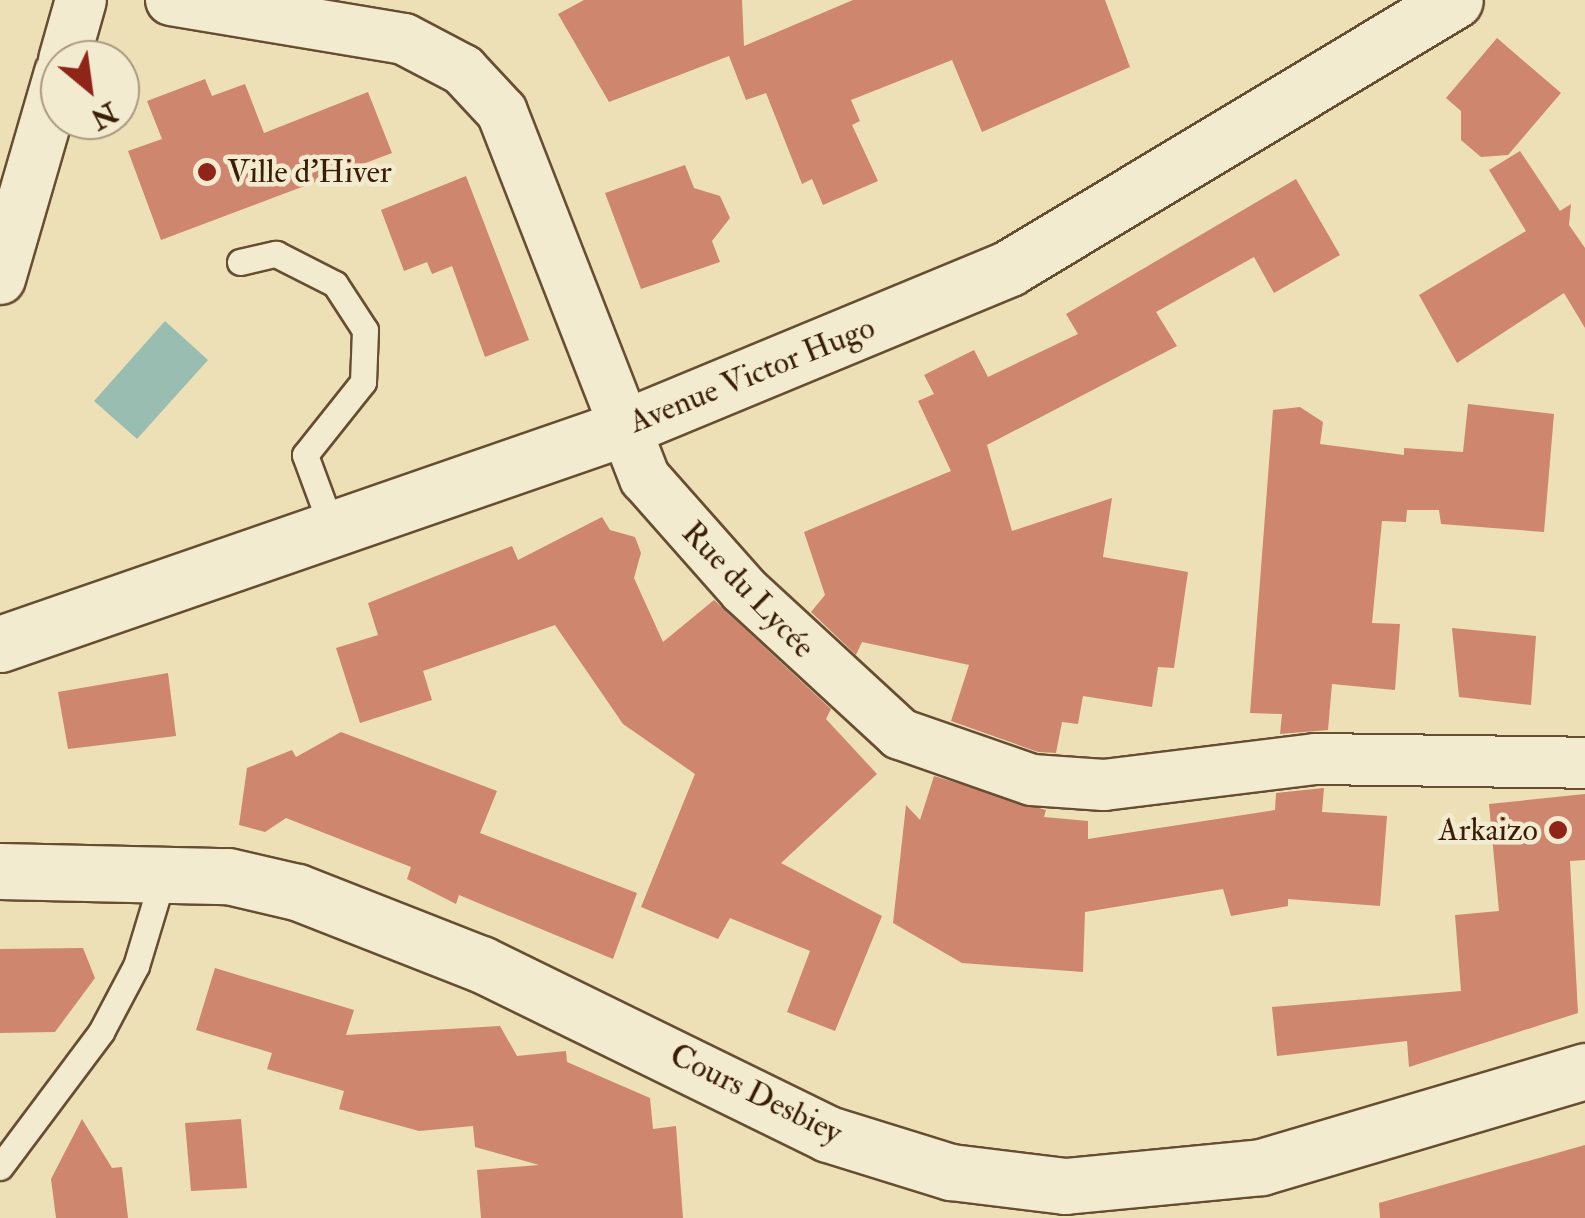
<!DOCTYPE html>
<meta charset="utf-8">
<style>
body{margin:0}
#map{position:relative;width:1585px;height:1218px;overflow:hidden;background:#ede0b6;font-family:"IM FELL Double Pica",serif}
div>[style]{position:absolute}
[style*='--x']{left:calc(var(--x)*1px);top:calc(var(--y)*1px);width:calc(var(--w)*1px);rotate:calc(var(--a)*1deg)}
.water>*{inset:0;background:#99bdb1}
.building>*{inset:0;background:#cf866e}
.roads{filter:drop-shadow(2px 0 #674e31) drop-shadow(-2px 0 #674e31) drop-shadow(0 2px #674e31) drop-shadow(0 -2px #674e31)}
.lane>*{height:25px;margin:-12.5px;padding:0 12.5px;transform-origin:12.5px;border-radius:12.5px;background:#f3ebd0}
.street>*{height:50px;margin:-25px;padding:0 25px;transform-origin:25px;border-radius:25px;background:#f3ebd0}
.secondary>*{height:55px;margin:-27.5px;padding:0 27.5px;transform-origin:27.5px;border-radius:27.5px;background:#f3ebd0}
.dots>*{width:28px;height:28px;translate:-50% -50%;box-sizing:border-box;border:5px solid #f3ebd0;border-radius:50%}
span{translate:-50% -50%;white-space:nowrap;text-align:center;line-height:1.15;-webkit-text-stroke:9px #f3ebd0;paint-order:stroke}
.poi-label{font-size:32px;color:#3a1d05}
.left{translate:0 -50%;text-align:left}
.right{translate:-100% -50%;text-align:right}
.street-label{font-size:32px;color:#3a1d05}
.north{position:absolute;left:40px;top:40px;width:100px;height:100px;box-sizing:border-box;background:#f3ebd0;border:2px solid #a9997f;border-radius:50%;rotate:151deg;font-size:28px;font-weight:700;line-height:40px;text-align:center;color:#3a1d05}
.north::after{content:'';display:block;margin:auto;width:35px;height:45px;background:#8f2418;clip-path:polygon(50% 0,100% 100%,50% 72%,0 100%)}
</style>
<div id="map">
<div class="water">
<i style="clip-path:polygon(165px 321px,208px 360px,137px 439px,94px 401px)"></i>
</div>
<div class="building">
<i style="clip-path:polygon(584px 0,742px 0,744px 46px,853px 0,1105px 0,1130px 67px,982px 132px,952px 60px,851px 100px,860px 121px,852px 125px,878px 181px,823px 205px,812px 179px,802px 184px,766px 93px,746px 100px,729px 56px,609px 102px,558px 14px)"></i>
<i style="clip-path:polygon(1497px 38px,1561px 93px,1508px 155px,1481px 157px,1461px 140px,1461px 111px,1446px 98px)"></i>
<i style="clip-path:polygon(205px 79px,212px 96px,245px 84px,264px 133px,368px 92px,392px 153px,161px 240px,128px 151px,162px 139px,147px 101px)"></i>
<i style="clip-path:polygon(1520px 151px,1560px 211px,1571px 204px,1569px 225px,1585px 248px,1585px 328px,1564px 293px,1457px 363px,1419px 295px,1526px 231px,1489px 170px)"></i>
<i style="clip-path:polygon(685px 165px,694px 188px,720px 196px,730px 218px,712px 241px,720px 262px,641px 289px,605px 193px)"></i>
<i style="clip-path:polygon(466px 176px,529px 340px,485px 357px,452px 266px,432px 274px,427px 262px,404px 271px,381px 210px)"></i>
<i style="clip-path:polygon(1296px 179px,1340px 255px,1274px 293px,1254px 257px,1156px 312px,1177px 346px,987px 445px,1012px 531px,1112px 498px,1103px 557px,1188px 572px,1174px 668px,1158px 667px,1152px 707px,1083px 696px,1078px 724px,1062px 722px,1056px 753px,1038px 752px,951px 721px,969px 665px,862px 642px,856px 655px,811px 612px,825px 595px,804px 532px,951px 471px,918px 401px,934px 394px,924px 375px,974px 350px,988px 377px,1078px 334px,1066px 314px)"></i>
<i style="clip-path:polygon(1468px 404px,1554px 414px,1544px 532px,1441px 524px,1439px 510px,1407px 510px,1406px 522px,1382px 521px,1372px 623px,1400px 624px,1395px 690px,1332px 684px,1328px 730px,1280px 734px,1282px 714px,1250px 713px,1273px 410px,1300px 407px,1323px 422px,1320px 444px,1404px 455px,1404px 448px,1463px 452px)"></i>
<i style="clip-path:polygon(602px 517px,610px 530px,635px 537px,641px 553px,634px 578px,663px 642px,714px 600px,831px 709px,826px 719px,877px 774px,781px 863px,882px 916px,835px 1031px,787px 1012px,810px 951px,730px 918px,718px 939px,641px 907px,695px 774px,623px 724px,555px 625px,423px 671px,432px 700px,360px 723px,336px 648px,378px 635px,368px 603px,512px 546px,518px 560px)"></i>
<i style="clip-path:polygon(1452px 628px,1536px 636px,1531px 705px,1459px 697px)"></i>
<i style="clip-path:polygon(168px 673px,176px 736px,68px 749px,58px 692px)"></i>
<i style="clip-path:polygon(341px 732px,497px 791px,480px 833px,637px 893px,613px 959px,459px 895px,456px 904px,407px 879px,411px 867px,286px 818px,265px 832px,239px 825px,247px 768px,292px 750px,296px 757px)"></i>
<i style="clip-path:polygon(934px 776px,1046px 810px,1044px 817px,1088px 821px,1088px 839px,1275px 810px,1276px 793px,1324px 788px,1322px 812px,1387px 816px,1380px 906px,1288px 899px,1288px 906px,1231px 916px,1223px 889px,1085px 912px,1083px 972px,962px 963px,893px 923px,906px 805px,920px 820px)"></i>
<i style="clip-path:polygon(1585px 794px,1585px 860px,1570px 861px,1578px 1013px,1409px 1067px,1407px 1041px,1277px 1056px,1272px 1007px,1461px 991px,1455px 915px,1499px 911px,1489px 804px)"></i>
<i style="clip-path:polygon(83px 948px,95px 978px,55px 1032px,0 1033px,0 949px)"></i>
<i style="clip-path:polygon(215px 968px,354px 1010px,346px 1035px,500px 1026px,517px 1056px,566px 1051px,567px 1062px,650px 1098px,653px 1129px,676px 1126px,683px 1218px,481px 1218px,477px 1170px,539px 1165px,475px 1147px,473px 1126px,419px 1131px,339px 1109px,344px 1091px,267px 1069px,272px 1053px,196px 1030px)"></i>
<i style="clip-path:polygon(82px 1119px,112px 1168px,122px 1167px,128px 1218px,56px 1218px,51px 1179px)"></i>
<i style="clip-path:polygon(241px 1119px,247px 1188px,191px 1191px,185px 1123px)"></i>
<i style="clip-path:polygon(1585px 1145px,1585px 1218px,1380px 1218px,1379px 1203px)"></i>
</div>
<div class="roads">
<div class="lane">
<i style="--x:240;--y:262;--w:37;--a:-13"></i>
<i style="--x:276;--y:254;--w:66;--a:27"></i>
<i style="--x:335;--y:284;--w:55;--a:56.9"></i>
<i style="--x:365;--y:330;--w:52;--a:92.2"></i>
<i style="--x:363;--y:382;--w:93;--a:128.5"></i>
<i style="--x:305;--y:455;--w:78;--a:69.7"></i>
<i style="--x:0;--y:1167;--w:169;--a:-53.2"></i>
<i style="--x:101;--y:1032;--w:75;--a:-62.1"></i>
<i style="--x:136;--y:966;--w:97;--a:-73.2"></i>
</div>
<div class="street">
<i style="--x:171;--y:0;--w:236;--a:9.5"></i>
<i style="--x:404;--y:39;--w:67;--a:27.7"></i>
<i style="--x:463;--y:70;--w:57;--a:47.1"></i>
<i style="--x:502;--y:112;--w:393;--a:68.7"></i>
<i style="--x:645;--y:478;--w:149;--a:48.5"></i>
<i style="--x:744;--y:590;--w:212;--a:42.7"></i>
<i style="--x:900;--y:734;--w:140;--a:19.2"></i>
<i style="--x:1032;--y:780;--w:72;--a:4"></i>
<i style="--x:1104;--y:785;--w:213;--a:-7"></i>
<i style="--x:1315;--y:759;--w:270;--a:0.8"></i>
<i style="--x:64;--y:60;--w:62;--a:-74.2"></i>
<i style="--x:0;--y:279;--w:215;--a:-73.8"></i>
</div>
<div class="secondary">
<i style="--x:0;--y:644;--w:657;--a:-19.1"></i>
<i style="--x:621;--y:429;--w:420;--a:-22.5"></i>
<i style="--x:1009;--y:268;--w:520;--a:-31"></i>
<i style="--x:0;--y:871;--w:228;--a:1.3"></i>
<i style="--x:228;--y:876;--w:71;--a:13.1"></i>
<i style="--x:297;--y:892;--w:198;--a:21.4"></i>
<i style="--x:481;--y:964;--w:386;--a:26.1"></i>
<i style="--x:828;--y:1134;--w:129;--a:17.2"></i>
<i style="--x:951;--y:1172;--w:115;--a:7"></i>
<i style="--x:1065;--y:1186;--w:197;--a:-5.5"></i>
<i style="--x:1261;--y:1167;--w:338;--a:-16.5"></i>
</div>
</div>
<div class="dots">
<i style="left:207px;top:172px;background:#8f2418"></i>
<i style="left:1558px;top:830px;background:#8f2418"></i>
</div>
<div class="poi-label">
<span class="left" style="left:227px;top:172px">Ville d'Hiver</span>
<span class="right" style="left:1538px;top:830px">Arkaizo</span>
</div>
<div class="street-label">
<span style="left:752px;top:375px;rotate:-22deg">Avenue Victor Hugo</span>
<span style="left:748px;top:590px;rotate:46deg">Rue du Lycée</span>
<span style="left:756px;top:1094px;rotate:26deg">Cours Desbiey</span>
</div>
<div class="north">N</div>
</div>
